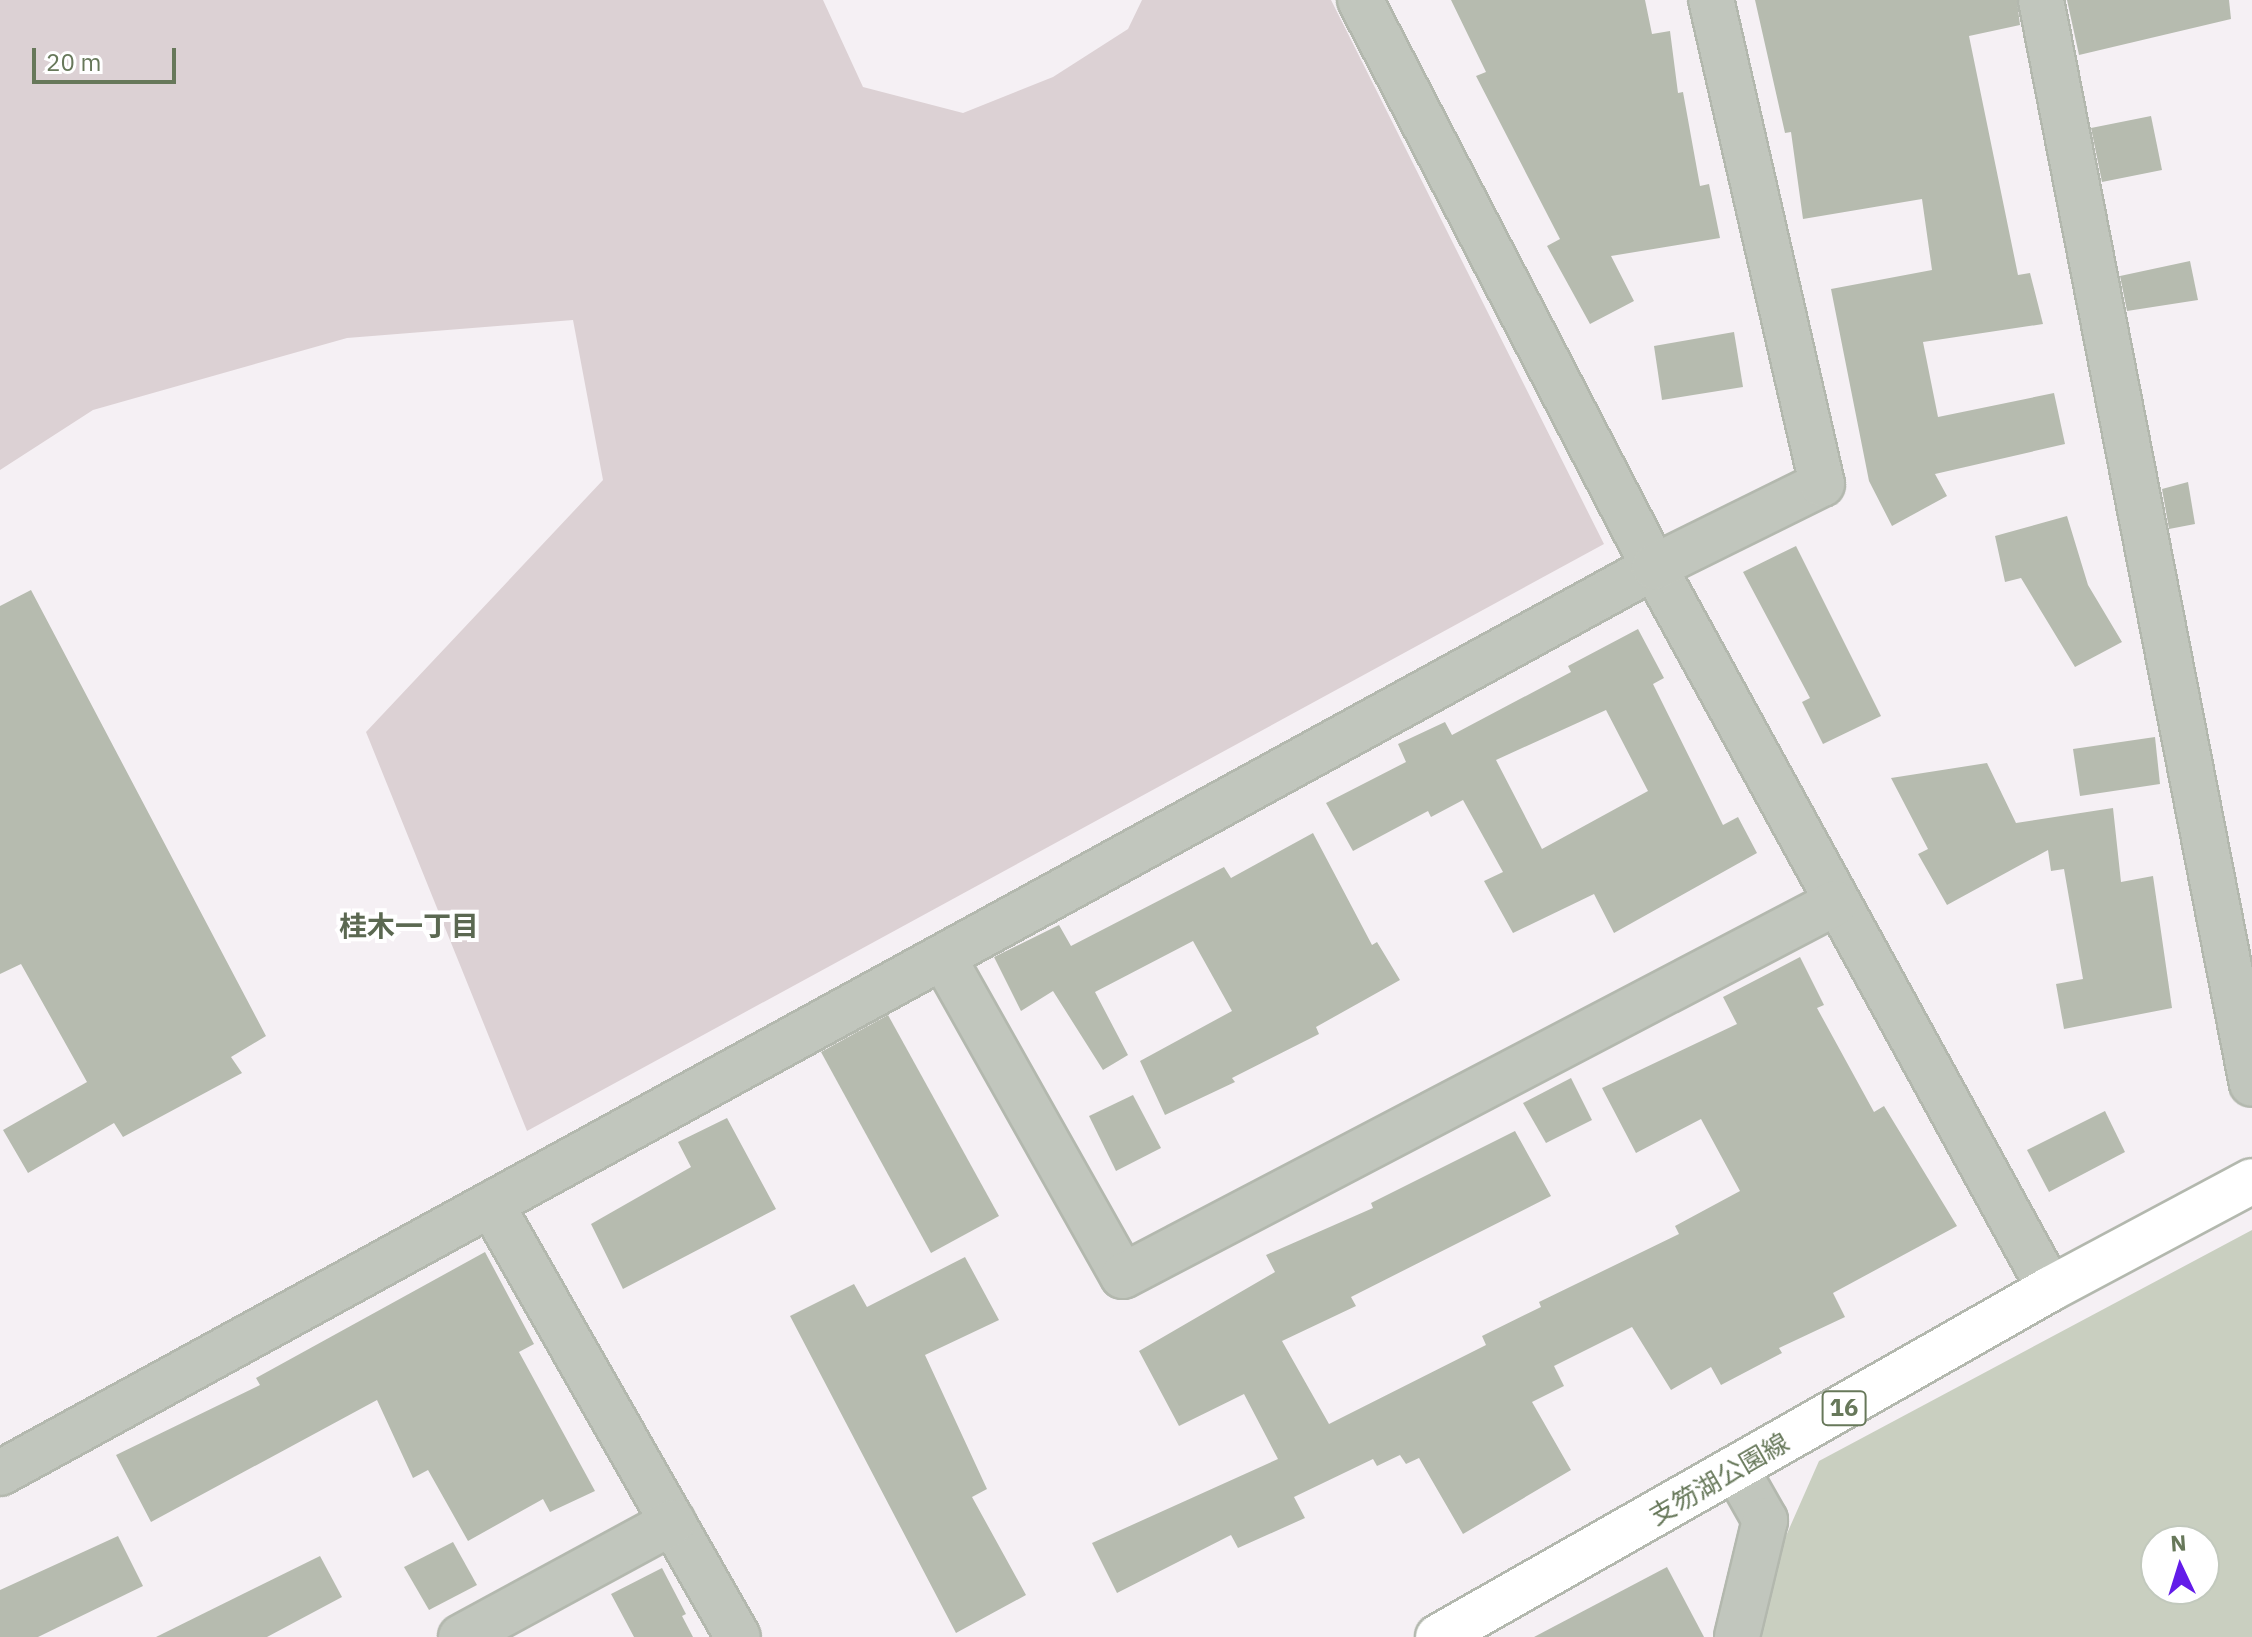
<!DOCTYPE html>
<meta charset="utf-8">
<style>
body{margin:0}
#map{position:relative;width:2252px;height:1637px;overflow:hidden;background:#f5f0f4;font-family:"IBM Plex Sans","Noto Sans JP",sans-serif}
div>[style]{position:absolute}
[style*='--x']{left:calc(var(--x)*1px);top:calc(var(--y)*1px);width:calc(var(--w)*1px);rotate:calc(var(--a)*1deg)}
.green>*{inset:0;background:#dcd1d4}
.water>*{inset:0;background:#c9cfc0}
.building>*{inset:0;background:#b6bbaf}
.roads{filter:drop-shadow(2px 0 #b3b8ae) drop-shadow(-2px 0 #b3b8ae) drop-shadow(0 2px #b3b8ae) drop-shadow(0 -2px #b3b8ae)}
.street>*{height:44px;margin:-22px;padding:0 22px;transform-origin:22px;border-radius:22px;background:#c1c6bd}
.primary>*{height:44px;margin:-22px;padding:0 22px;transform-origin:22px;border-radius:22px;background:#fff}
span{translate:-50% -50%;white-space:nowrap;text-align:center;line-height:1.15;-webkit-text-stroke:8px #fff;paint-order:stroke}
.shield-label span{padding:2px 6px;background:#fff;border:2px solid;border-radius:6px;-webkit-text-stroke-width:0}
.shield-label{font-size:24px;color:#67785a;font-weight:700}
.street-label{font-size:26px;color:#67785a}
.neighbourhood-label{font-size:28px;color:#5b6851;font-weight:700}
.north{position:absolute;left:2140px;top:1525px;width:80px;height:80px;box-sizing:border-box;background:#fff;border:2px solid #c2c9bd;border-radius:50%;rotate:356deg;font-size:22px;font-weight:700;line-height:32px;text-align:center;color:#67785a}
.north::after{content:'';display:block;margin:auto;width:28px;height:36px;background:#631ce9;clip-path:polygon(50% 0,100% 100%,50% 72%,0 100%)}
.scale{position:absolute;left:32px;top:48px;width:144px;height:36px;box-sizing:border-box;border:4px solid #67785a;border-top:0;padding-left:10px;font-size:24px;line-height:28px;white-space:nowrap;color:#67785a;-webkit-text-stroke:6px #fff;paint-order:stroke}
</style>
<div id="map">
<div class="green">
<i style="clip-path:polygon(0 0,823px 0,863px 87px,963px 113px,1053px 77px,1128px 29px,1142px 0,1331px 0,1604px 544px,527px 1131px,366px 732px,603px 480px,573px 320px,347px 338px,93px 410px,0 470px)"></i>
</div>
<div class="water">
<i style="clip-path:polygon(evenodd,2252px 1230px,2252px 1637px,1762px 1637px,1763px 1588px,1819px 1461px,2252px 1230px,2156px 1541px,2204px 1541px,2204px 1589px,2156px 1589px,2156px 1541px)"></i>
</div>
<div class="building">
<i style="clip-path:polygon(1451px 0,1645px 0,1652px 34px,1670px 31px,1678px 93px,1683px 92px,1700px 186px,1709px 184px,1720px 238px,1611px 256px,1634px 301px,1590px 324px,1547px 246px,1560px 239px,1476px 76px,1486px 72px)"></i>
<i style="clip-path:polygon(1755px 0,2017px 0,2020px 25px,1969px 36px,2018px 275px,2030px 273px,2043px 324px,1923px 342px,1938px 417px,2054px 393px,2065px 444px,1935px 474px,1947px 496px,1892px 526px,1869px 481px,1831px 289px,1932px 270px,1922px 199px,1803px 219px,1791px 132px,1785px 133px)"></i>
<i style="clip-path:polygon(2067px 0,2229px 0,2231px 19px,2079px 55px)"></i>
<i style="clip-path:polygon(2151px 116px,2162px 170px,2102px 182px,2091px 128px)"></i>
<i style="clip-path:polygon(2190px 261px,2198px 300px,2127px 311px,2120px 276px)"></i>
<i style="clip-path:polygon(1734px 332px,1743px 387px,1662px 400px,1654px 346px)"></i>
<i style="clip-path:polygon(2188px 482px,2195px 524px,2169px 529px,2162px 489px)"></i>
<i style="clip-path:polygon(2067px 516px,2088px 585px,2122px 642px,2075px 667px,2021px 578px,2005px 582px,1995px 536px)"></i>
<i style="clip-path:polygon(1796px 546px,1881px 716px,1823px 744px,1802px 702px,1810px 698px,1743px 572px)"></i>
<i style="clip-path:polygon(31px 590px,266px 1036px,231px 1057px,242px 1073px,123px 1137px,114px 1123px,28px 1173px,3px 1130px,87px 1082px,21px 964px,0 974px,0 606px)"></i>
<i style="clip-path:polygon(evenodd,1638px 629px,1664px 678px,1653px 684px,1723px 825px,1738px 817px,1757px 853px,1614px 933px,1594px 894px,1513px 933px,1484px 881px,1503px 872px,1463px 800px,1431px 817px,1428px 811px,1353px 851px,1326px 803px,1406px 762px,1398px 744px,1445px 722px,1452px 735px,1571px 672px,1568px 666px,1638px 629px,1606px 710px,1648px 791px,1542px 849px,1496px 760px,1606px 710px)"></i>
<i style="clip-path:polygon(2155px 737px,2160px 784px,2080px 796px,2073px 749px)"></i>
<i style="clip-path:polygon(1987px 763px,2016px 823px,2113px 808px,2121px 882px,2153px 876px,2172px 1008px,2064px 1029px,2056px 984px,2083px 979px,2064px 869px,2051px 871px,2048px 850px,1947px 905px,1918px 854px,1928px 849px,1891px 778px)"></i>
<i style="clip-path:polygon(1313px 833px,1372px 945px,1377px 942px,1400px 980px,1316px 1027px,1319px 1034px,1232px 1078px,1235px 1082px,1165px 1115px,1140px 1061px,1232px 1011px,1193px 941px,1095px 992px,1128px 1055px,1103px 1070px,1053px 991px,1021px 1011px,994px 957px,1059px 925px,1071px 946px,1224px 867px,1231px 878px)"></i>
<i style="clip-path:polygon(1800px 957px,1824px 1005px,1817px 1008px,1874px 1112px,1884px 1106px,1957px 1226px,1833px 1293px,1845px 1317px,1779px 1348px,1782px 1353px,1721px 1385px,1711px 1367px,1671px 1390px,1632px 1327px,1554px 1366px,1564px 1386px,1532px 1402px,1571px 1470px,1463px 1534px,1419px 1458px,1406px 1464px,1400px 1455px,1377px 1466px,1373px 1459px,1294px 1497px,1305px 1518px,1238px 1548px,1231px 1535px,1117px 1593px,1092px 1543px,1278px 1459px,1244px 1394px,1179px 1426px,1139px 1351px,1275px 1272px,1266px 1255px,1373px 1208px,1371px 1203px,1515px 1131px,1551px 1196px,1351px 1297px,1356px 1306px,1282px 1341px,1329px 1424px,1486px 1345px,1482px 1336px,1541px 1307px,1539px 1302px,1679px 1234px,1675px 1226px,1740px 1191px,1701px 1119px,1636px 1153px,1602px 1088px,1737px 1024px,1723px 997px)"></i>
<i style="clip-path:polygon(888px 1015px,999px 1216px,931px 1253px,821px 1052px)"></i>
<i style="clip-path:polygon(1571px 1078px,1592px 1120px,1546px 1143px,1523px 1103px)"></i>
<i style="clip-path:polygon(1133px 1095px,1161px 1148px,1116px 1171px,1089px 1116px)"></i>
<i style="clip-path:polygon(2105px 1111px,2125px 1152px,2049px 1192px,2027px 1150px)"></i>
<i style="clip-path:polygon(727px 1118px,776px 1209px,623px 1289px,591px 1224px,691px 1167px,678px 1142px)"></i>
<i style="clip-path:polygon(485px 1252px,534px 1344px,519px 1352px,595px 1491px,550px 1512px,543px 1499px,468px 1541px,428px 1470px,413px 1478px,377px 1400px,151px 1522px,116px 1455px,260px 1385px,256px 1378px)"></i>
<i style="clip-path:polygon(965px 1257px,999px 1320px,925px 1355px,987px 1489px,972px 1497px,1026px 1595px,956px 1633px,790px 1316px,854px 1284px,867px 1307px)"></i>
<i style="clip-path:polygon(118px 1536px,143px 1586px,38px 1637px,0 1637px,0 1590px)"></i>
<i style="clip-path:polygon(453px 1542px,477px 1585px,429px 1610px,404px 1567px)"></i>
<i style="clip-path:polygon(320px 1556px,342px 1597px,267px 1637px,156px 1637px)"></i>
<i style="clip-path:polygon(1667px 1567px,1704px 1637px,1534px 1637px)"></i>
<i style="clip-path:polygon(662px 1568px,686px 1614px,682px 1616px,693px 1637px,634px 1637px,611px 1594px)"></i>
</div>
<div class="roads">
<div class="street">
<i style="--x:1360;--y:0;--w:639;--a:62.59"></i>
<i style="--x:1654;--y:567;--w:823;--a:61.26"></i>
<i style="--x:2041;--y:0;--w:1104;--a:78.99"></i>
<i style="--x:943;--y:957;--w:366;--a:60.6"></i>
<i style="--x:1123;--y:1276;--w:804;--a:-27.65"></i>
<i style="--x:491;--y:1204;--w:498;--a:60.3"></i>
<i style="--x:1736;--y:1469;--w:59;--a:60.4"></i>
<i style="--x:1765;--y:1520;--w:120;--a:103.5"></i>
<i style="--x:0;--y:1473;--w:1886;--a:-28.71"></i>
<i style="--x:1654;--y:567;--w:187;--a:-26.3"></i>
<i style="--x:1822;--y:484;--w:497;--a:-102.9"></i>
<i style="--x:461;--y:1637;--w:241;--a:-28.5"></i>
</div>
<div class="primary">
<i style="--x:1438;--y:1637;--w:704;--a:-29.62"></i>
<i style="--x:2050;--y:1289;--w:229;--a:-28.1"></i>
</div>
</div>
<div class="shield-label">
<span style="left:1844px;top:1408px">16</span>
</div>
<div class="street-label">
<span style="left:1719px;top:1479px;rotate:-30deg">支笏湖公園線</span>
</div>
<div class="neighbourhood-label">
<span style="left:409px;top:926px">桂木一丁目</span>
</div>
<div class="north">N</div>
<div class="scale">20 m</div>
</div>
